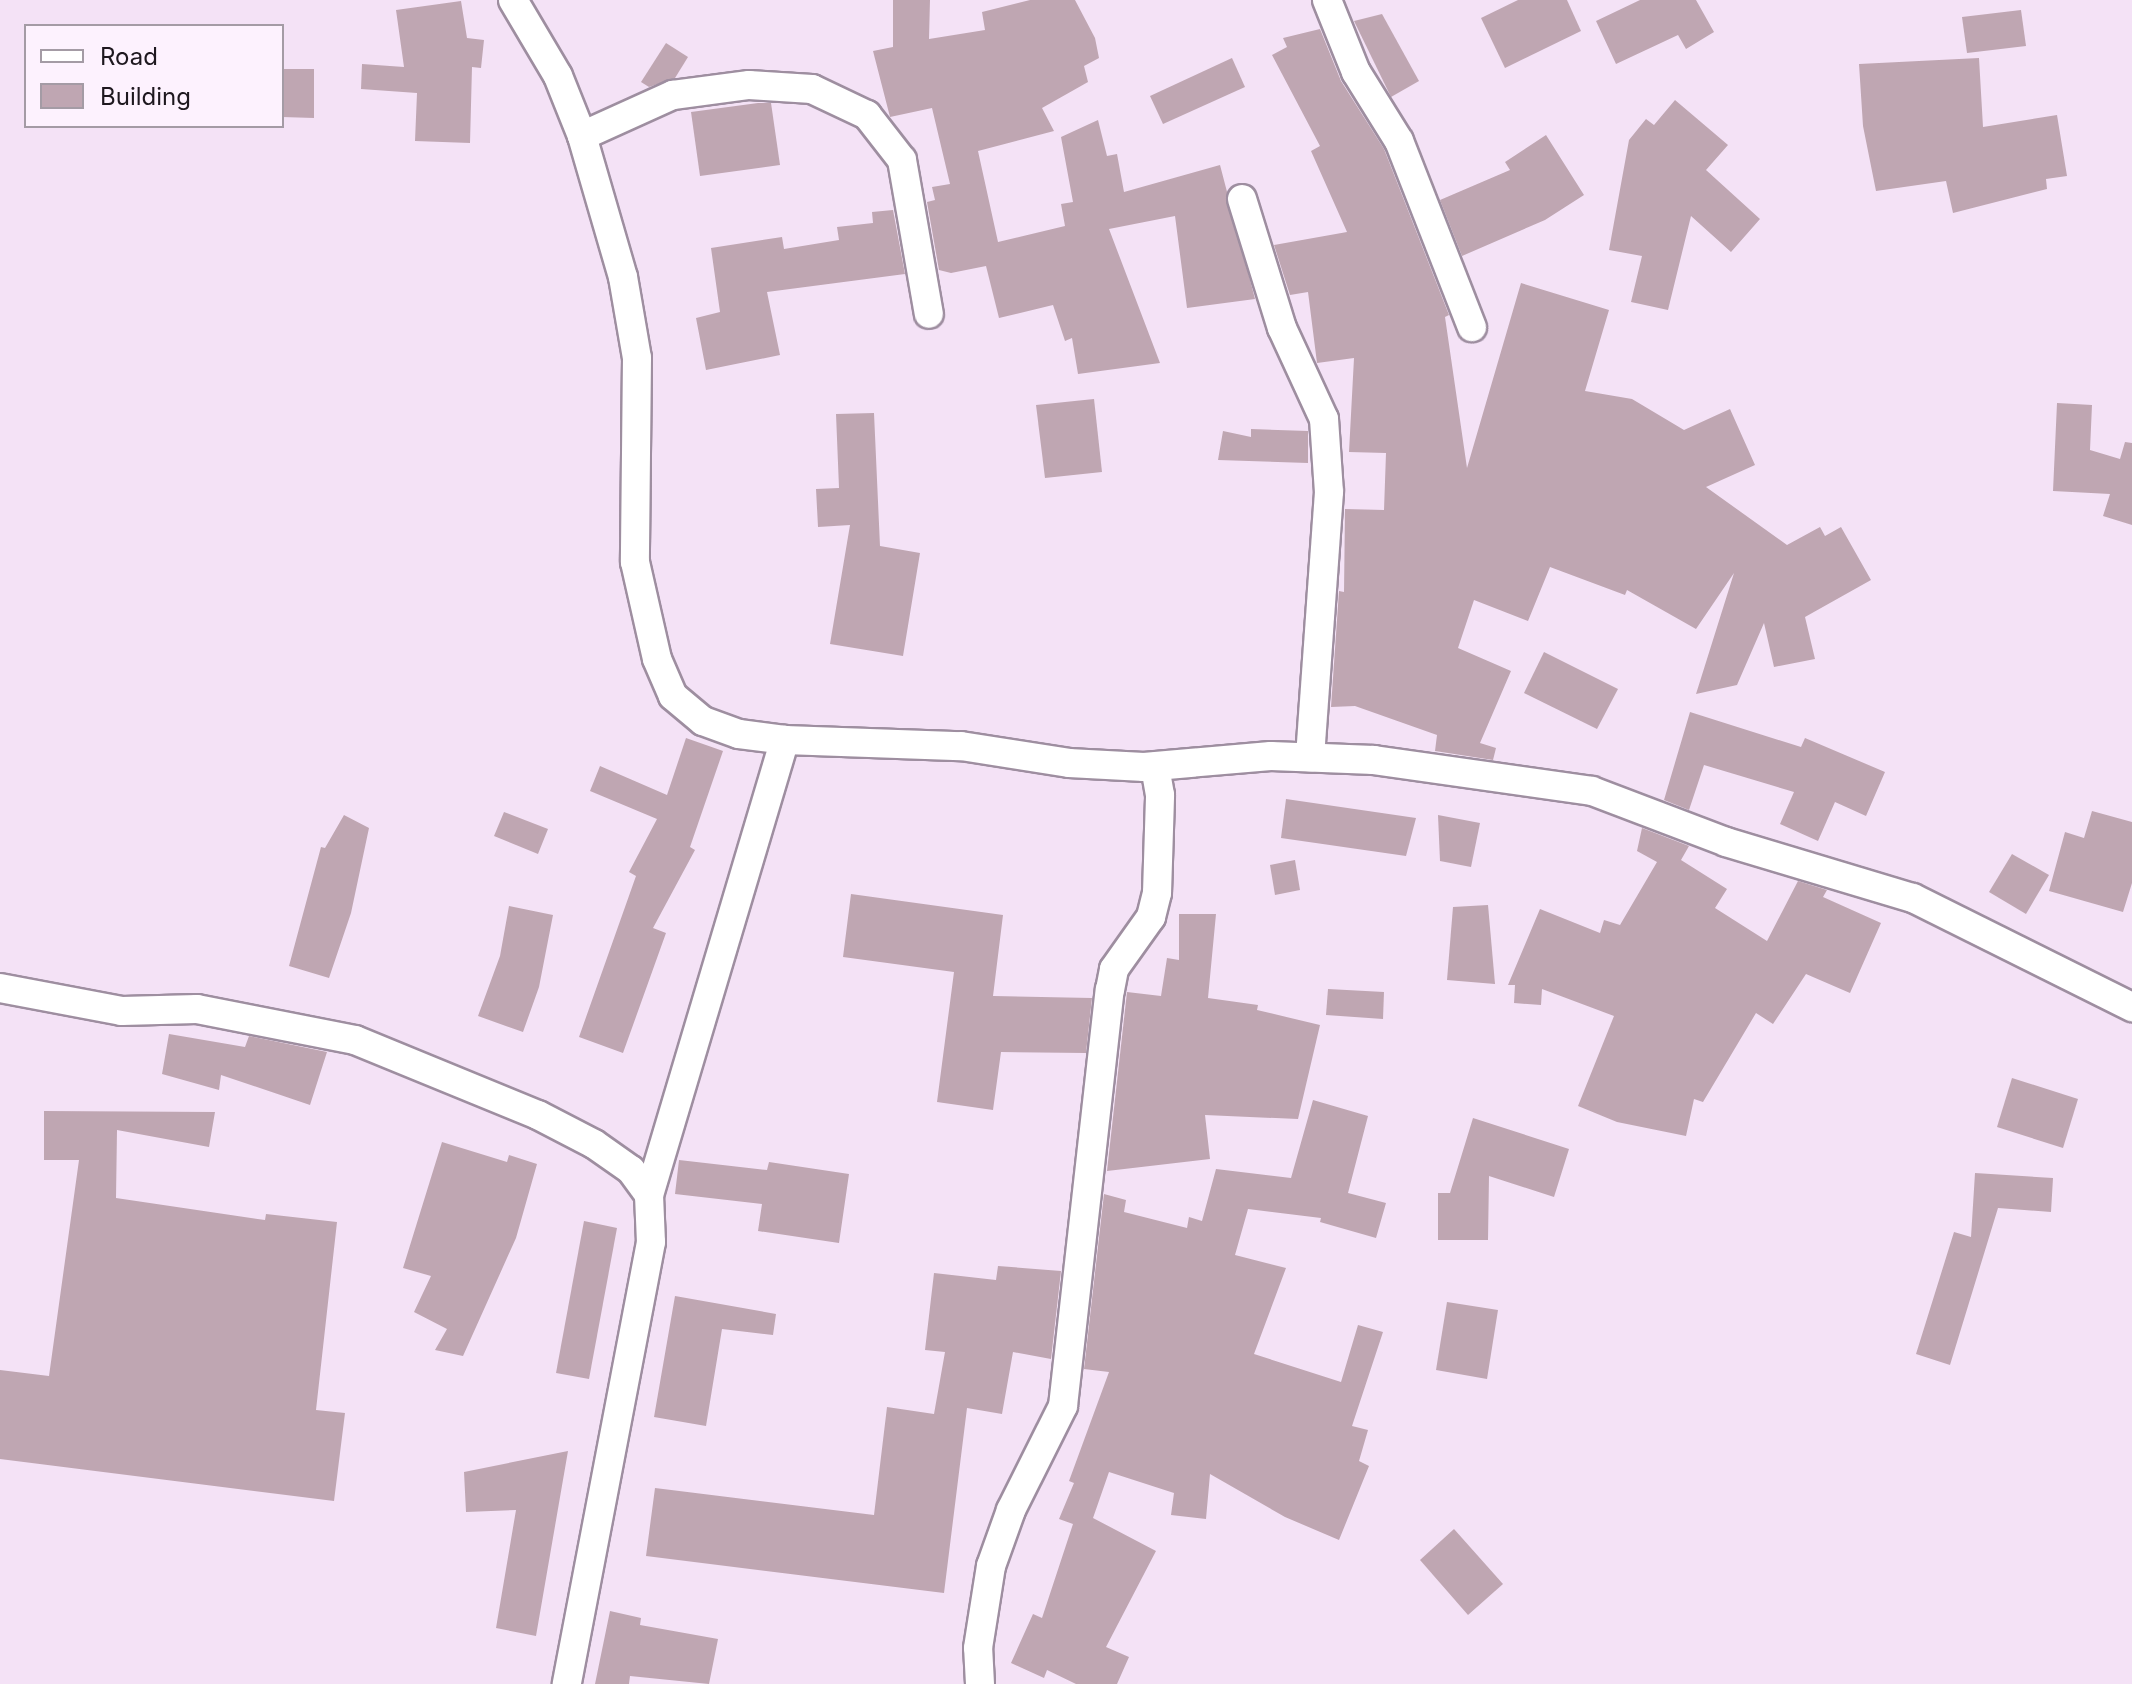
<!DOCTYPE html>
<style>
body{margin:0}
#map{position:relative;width:2132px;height:1684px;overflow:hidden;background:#f4e2f6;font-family:Inter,sans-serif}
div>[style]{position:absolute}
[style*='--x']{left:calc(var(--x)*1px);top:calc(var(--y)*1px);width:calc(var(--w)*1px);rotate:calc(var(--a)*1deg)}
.building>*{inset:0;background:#bfa6b2}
.roads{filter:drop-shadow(2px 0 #9e8ea0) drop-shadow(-2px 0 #9e8ea0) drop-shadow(0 2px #9e8ea0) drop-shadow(0 -2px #9e8ea0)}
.street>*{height:28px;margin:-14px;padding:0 14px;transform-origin:14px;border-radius:14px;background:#fff}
span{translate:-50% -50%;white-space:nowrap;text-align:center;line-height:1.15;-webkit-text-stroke:8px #fdf2fe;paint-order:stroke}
.legend{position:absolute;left:24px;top:24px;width:260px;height:104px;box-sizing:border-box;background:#fdf2fe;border:2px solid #a49ba5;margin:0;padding:10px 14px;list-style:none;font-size:24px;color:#1e181f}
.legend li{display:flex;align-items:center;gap:16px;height:40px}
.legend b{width:40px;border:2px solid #a49ba5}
</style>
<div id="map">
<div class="building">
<i style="clip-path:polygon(893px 0,930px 0,929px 39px,985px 30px,982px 12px,1030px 0,1075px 0,1095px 38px,1099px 58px,1084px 66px,1088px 82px,1042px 108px,1054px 131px,978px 151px,998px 242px,1065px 226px,1061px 204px,1073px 202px,1061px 137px,1098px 120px,1107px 156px,1117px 154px,1124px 192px,1220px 165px,1255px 299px,1187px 308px,1175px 216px,1109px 229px,1160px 363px,1078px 374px,1072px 338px,1065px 341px,1053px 305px,999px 318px,986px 266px,951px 273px,939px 270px,927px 202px,935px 200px,932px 187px,950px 184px,932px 108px,890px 117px,873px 51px,893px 47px)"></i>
<i style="clip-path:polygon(1518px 0,1567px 0,1581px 31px,1505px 68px,1481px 18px)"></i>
<i style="clip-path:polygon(1640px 0,1696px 0,1714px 32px,1686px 49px,1678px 35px,1616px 64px,1596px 21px)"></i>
<i style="clip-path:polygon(461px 1px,467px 38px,484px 40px,481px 68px,472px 67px,470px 143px,415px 141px,417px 93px,361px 89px,362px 64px,404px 67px,396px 10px)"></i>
<i style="clip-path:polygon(2021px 10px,2026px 46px,1967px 53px,1962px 17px)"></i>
<i style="clip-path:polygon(1382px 14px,1419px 81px,1391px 97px,1354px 21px)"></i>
<i style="clip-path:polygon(1320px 29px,1341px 81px,1384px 149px,1449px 315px,1445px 317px,1467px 468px,1521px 283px,1609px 310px,1585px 391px,1632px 399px,1684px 430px,1730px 409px,1755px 465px,1706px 487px,1787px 545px,1820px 527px,1825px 536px,1841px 527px,1871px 580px,1805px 617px,1815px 659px,1774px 667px,1764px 623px,1737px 685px,1696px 694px,1734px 573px,1696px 629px,1627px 590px,1625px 595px,1550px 567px,1528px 621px,1474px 600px,1458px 648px,1511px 671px,1480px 743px,1496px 748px,1493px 760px,1435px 751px,1437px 735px,1355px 706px,1331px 707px,1339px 591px,1344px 592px,1345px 509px,1384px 510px,1386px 453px,1349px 452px,1354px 358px,1317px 363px,1308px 292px,1290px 295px,1274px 245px,1347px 232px,1311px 151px,1320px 146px,1272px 55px,1287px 47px,1283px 38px)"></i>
<i style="clip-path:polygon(666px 43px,688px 57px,675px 78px,649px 87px,641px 82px)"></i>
<i style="clip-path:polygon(1232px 58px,1245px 87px,1163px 124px,1150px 96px)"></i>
<i style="clip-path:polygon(1979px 58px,1983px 127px,2057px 115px,2067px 176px,2046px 179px,2047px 189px,1953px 213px,1946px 181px,1876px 191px,1863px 126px,1859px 64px)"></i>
<i style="clip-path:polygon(282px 69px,314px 69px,314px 118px,282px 117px)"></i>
<i style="clip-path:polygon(1675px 100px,1728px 145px,1706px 170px,1760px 219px,1731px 252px,1691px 216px,1668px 310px,1631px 302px,1642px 256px,1609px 250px,1629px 140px,1646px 119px,1654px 125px)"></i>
<i style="clip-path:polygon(758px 103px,771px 103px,780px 165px,700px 176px,691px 112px)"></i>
<i style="clip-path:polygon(1546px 135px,1584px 195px,1545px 220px,1462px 256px,1440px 200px,1510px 170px,1505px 162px)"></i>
<i style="clip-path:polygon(893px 210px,905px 274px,767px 292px,780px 355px,706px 370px,696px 318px,720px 312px,711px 248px,782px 237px,784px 249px,839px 240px,837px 227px,873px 223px,872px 212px)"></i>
<i style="clip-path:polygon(1094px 399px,1102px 472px,1045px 478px,1036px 405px)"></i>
<i style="clip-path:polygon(2057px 403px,2092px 405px,2090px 450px,2120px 459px,2125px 442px,2132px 443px,2132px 525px,2103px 516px,2110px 494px,2053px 491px)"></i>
<i style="clip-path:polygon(874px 413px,880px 546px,920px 553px,903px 656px,830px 644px,850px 525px,818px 527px,816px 489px,839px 488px,836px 414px)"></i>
<i style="clip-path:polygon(1251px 429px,1308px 431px,1308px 463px,1218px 460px,1223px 431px,1251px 437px)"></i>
<i style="clip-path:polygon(1544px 652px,1618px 689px,1597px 729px,1524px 693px)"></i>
<i style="clip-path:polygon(1690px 712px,1801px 747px,1805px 738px,1885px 772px,1866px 816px,1835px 802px,1818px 841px,1780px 824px,1794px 792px,1704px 765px,1689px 810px,1664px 800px)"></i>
<i style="clip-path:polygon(686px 738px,723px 751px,690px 847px,695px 850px,653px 928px,666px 933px,623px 1053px,579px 1037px,636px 876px,629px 872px,657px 819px,590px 791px,600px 766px,667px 795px)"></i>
<i style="clip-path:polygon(1286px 799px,1416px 818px,1406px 856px,1281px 838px)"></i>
<i style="clip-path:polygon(2092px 811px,2132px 822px,2132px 883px,2123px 912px,2049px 891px,2065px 832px,2084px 838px)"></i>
<i style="clip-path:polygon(504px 812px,548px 829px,538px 854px,494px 836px)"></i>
<i style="clip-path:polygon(344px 815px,369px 828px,351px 913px,329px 978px,289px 966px,321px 847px,325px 848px)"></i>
<i style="clip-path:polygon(1438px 815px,1480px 823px,1471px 867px,1440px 861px)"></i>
<i style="clip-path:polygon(1642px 828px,1689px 846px,1681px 860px,1727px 889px,1715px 908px,1767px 941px,1798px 881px,1827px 890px,1823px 897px,1881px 923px,1850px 993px,1806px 974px,1773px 1024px,1756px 1013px,1703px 1102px,1694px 1099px,1686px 1136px,1617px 1122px,1578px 1106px,1614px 1016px,1542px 989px,1541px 1005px,1514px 1003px,1515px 985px,1508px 985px,1540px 909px,1600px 933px,1604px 920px,1620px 925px,1657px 862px,1637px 851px)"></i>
<i style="clip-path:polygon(2012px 854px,2049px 875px,2026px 914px,1989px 892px)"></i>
<i style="clip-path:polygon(1295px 860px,1300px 890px,1275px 895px,1270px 865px)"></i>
<i style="clip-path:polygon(851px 894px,1003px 915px,993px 996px,1092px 998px,1086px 1053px,1001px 1052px,993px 1110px,937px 1102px,954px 972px,843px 957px)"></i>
<i style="clip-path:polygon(1488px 905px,1495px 984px,1447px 980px,1453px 907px)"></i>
<i style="clip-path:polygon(509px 906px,553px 915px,539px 987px,523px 1032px,478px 1016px,500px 956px)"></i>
<i style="clip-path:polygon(1179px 914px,1216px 914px,1208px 998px,1258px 1005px,1257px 1010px,1320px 1025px,1298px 1119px,1205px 1115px,1210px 1159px,1107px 1171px,1127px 992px,1161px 996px,1167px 958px,1179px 960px)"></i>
<i style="clip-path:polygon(1328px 989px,1384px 992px,1383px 1019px,1326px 1015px)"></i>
<i style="clip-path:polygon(169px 1034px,245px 1047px,249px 1036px,327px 1052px,310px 1105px,221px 1075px,219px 1090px,162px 1074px)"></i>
<i style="clip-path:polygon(2012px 1078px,2078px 1099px,2063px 1148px,1997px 1127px)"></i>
<i style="clip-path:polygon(1313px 1100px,1368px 1116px,1348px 1193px,1386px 1203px,1376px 1238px,1320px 1222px,1321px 1218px,1248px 1209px,1235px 1255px,1286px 1268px,1254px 1354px,1341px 1382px,1358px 1325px,1383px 1332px,1352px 1426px,1368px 1430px,1359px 1461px,1369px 1466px,1339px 1540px,1285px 1517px,1210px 1474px,1206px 1519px,1171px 1515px,1174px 1493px,1109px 1472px,1093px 1518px,1156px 1551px,1106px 1647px,1129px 1657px,1117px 1684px,1076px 1684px,1047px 1670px,1044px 1678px,1011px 1663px,1033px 1614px,1042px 1618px,1073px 1524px,1059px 1519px,1074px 1483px,1069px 1481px,1109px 1372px,1084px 1369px,1104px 1194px,1126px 1200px,1124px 1212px,1187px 1228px,1189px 1217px,1202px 1221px,1216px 1169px,1291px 1178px)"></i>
<i style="clip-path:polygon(44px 1111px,215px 1112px,209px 1147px,117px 1130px,116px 1198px,265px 1220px,266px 1214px,337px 1222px,316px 1410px,345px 1413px,334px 1501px,0 1459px,0 1370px,49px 1376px,79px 1160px,44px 1160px)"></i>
<i style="clip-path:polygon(1473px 1118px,1569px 1149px,1554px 1197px,1489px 1176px,1488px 1240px,1438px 1240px,1438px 1193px,1450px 1193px)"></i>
<i style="clip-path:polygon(442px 1142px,507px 1162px,509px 1155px,537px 1164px,516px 1238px,463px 1356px,435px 1350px,447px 1329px,414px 1312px,431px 1276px,403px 1268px)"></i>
<i style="clip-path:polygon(679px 1160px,767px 1170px,769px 1162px,849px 1174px,839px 1243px,758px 1231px,762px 1204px,675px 1194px)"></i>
<i style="clip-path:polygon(1975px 1173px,2053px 1178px,2051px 1212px,1998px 1208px,1950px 1365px,1916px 1354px,1954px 1232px,1971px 1237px)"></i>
<i style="clip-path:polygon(584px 1221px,617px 1228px,589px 1379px,556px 1373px)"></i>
<i style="clip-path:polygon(998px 1266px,1061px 1271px,1051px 1359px,1013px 1352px,1002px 1414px,967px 1408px,944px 1593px,646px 1556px,655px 1488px,874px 1515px,887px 1407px,934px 1414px,945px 1352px,925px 1350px,934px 1273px,996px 1280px)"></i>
<i style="clip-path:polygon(675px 1296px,776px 1314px,773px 1335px,722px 1329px,706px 1426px,654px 1417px)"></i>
<i style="clip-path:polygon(1447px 1302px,1498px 1310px,1487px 1379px,1436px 1370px)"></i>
<i style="clip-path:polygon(568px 1451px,536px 1636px,496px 1628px,516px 1510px,466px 1512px,464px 1472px)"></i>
<i style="clip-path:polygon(1454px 1529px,1503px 1584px,1468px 1615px,1420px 1560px)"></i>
<i style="clip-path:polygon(610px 1611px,641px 1618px,640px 1625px,718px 1639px,709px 1684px,630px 1676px,629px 1684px,595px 1684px)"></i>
</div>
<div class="roads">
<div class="street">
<i style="--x:513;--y:0;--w:88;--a:59.4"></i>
<i style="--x:558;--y:76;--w:65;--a:68.2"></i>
<i style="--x:582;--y:136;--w:147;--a:73.8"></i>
<i style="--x:623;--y:277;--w:82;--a:80.2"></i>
<i style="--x:637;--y:358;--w:204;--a:90.6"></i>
<i style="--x:635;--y:562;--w:99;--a:77.2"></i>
<i style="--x:657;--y:659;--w:40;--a:66.6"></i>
<i style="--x:673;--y:696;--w:39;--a:40"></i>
<i style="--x:703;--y:721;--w:38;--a:20"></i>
<i style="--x:739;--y:734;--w:46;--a:7.4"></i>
<i style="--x:785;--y:740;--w:176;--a:2"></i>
<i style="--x:961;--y:746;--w:109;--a:8.9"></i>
<i style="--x:1069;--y:763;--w:75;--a:3.1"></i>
<i style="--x:1144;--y:767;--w:127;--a:-5"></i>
<i style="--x:1271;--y:756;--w:103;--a:2.2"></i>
<i style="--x:1374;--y:760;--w:220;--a:8.1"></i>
<i style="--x:1592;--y:791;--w:143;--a:20.8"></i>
<i style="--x:1726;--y:842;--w:195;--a:16.7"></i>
<i style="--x:1913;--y:898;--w:245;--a:26.5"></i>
<i style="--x:1327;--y:0;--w:78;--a:68.1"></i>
<i style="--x:1356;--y:72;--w:81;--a:58.1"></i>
<i style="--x:1399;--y:141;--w:200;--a:68.6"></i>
<i style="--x:582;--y:136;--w:100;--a:-24.3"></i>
<i style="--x:673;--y:95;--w:77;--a:-7.5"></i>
<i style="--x:749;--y:85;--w:63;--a:3.6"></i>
<i style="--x:812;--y:89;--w:61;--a:25.3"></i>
<i style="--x:867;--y:115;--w:57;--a:52.1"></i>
<i style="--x:902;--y:160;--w:156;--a:80.1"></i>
<i style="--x:1242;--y:199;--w:135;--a:72.8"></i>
<i style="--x:1282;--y:328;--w:100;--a:65.2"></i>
<i style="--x:1324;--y:419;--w:73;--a:86.1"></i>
<i style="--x:1329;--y:492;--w:266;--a:94.1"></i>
<i style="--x:0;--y:988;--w:124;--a:10.7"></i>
<i style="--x:122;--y:1011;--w:75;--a:-1.5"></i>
<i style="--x:197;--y:1009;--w:161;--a:11.1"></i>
<i style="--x:355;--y:1040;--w:198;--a:22.3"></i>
<i style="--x:538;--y:1115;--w:63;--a:27.4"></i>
<i style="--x:594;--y:1144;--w:45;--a:35.1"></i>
<i style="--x:631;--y:1170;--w:31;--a:54"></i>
<i style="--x:649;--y:1195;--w:47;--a:87.6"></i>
<i style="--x:651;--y:1242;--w:450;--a:100.8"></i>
<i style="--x:649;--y:1195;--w:475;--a:-73.4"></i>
<i style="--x:980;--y:1684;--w:36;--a:-93"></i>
<i style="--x:978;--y:1648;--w:83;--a:-81"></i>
<i style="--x:991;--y:1566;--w:59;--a:-70.3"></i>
<i style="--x:1011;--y:1510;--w:116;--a:-63.4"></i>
<i style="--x:1063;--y:1406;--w:419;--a:-83.6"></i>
<i style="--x:1110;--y:990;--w:21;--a:-79"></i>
<i style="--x:1114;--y:969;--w:64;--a:-54.6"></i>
<i style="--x:1151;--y:917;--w:25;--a:-76"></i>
<i style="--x:1157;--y:893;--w:98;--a:-88.2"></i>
<i style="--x:1160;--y:795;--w:29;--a:-100"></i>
</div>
</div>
<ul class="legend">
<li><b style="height:10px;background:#fff"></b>Road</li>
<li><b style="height:22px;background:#bfa6b2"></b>Building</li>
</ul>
</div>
